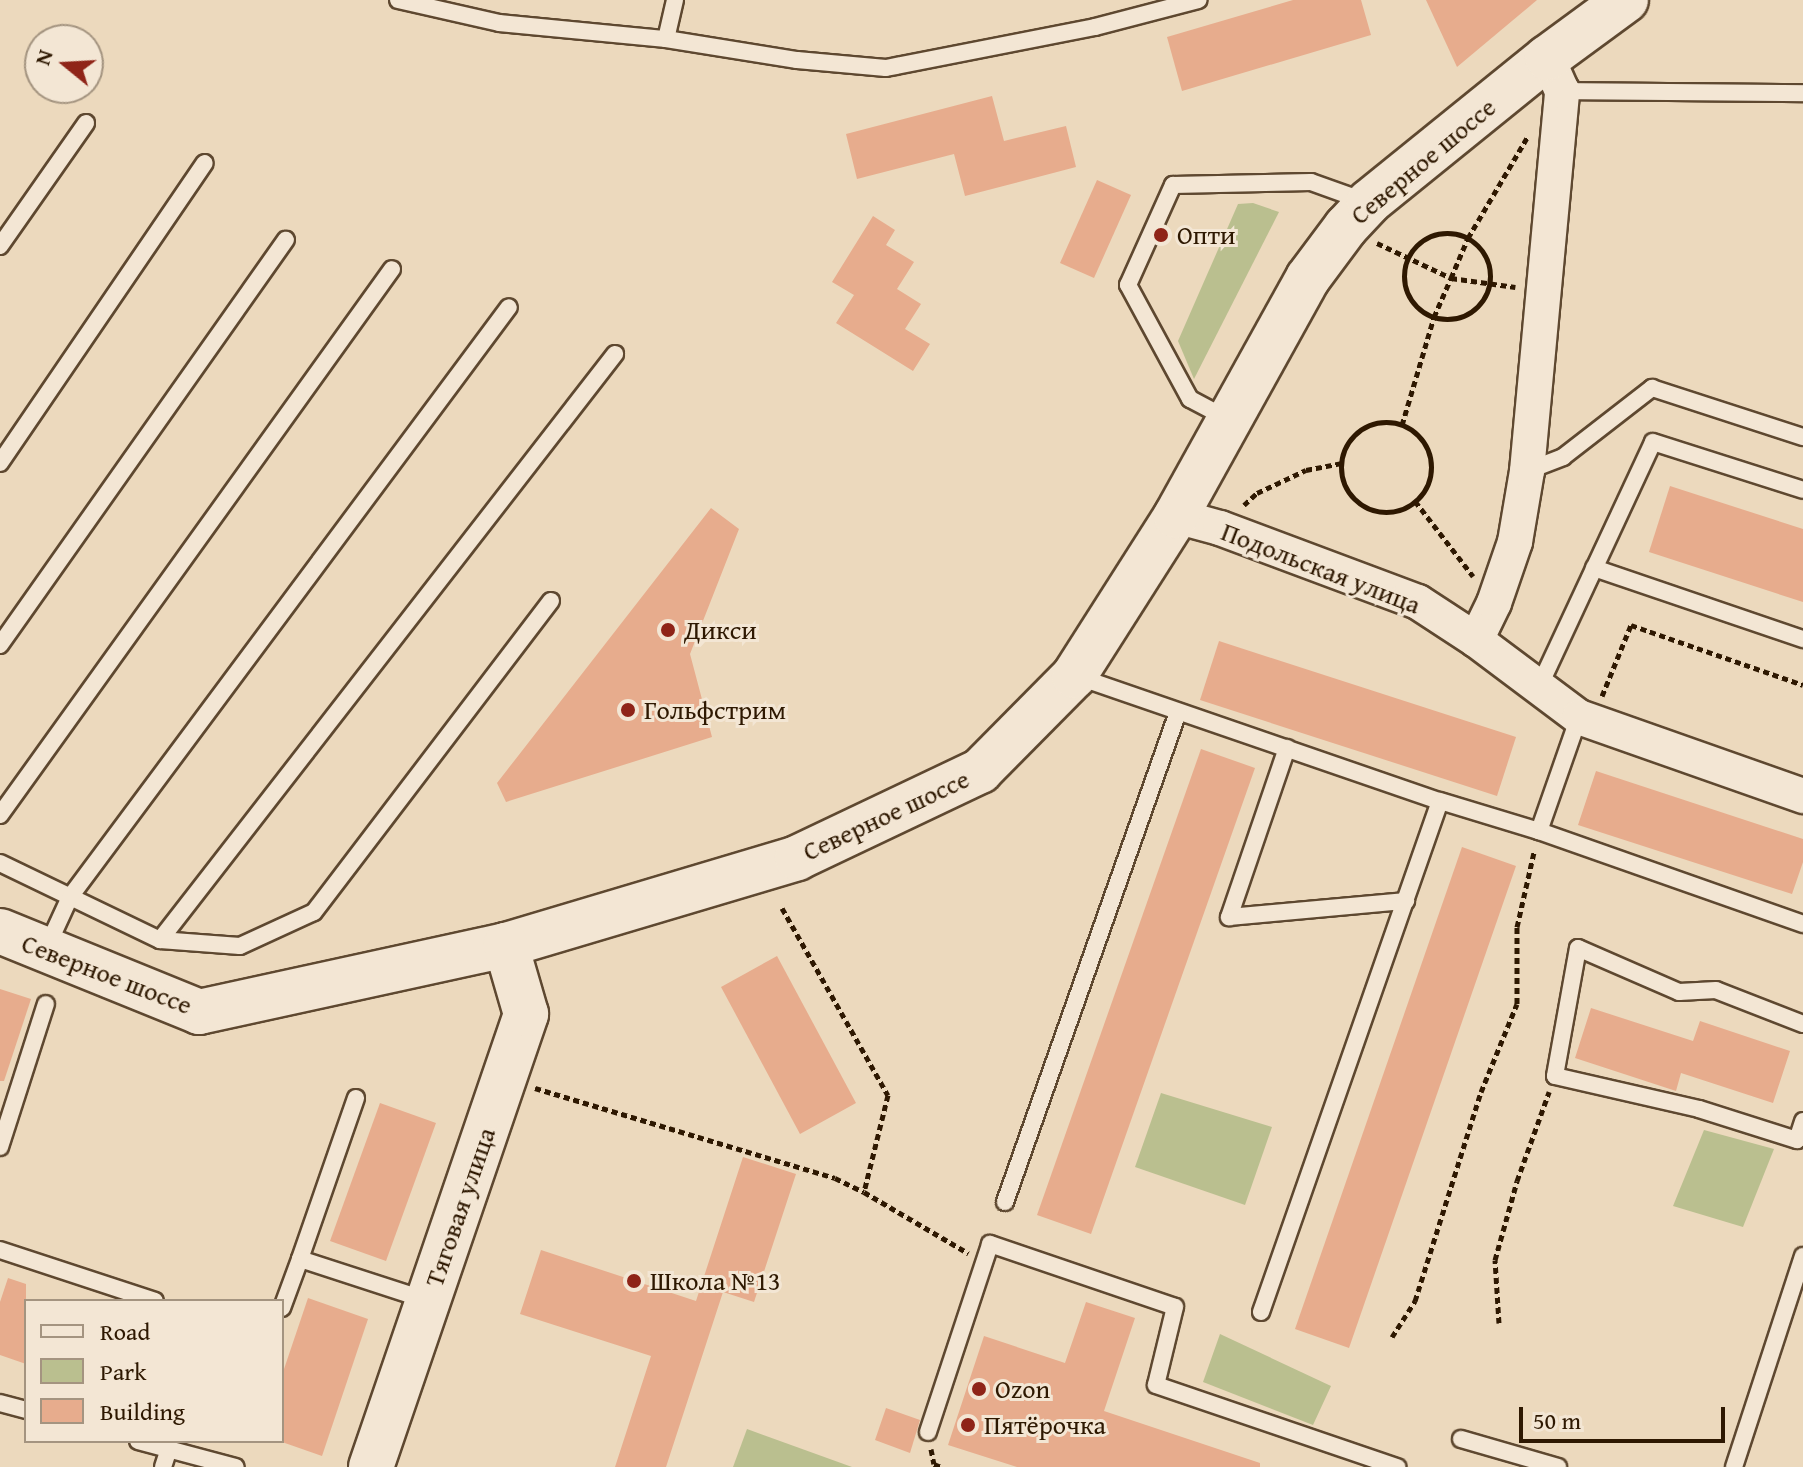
<!DOCTYPE html>
<meta charset="utf-8">
<style>
body{margin:0}
#map{position:relative;width:1803px;height:1467px;overflow:hidden;background:#ecd9bd;font-family:"Gentium Book Plus",serif}
div>[style]{position:absolute}
[style*='--x']{left:calc(var(--x)*1px);top:calc(var(--y)*1px);width:calc(var(--w)*1px);rotate:calc(var(--a)*1deg)}
.green>*{inset:0;background:#babf8f}
.building>*{inset:0;background:#e7ac8d}
.path>*{height:5px;margin-top:-2.5px;transform-origin:0;background:repeating-linear-gradient(90deg,#2e1801 0 6px,transparent 0 10px)}
.path>.ring{margin:-2.5px;padding:0;box-sizing:content-box;background:none;border:5px solid #2e1801;border-radius:50%}
.roads{filter:drop-shadow(2px 0 #5e4830) drop-shadow(-2px 0 #5e4830) drop-shadow(0 2px #5e4830) drop-shadow(0 -2px #5e4830)}
.lane>*{height:16px;margin:-8px;padding:0 8px;transform-origin:8px;border-radius:8px;background:#f3e6d4}
.street>*{height:34px;margin:-17px;padding:0 17px;transform-origin:17px;border-radius:17px;background:#f3e6d4}
.secondary>*{height:44px;margin:-22px;padding:0 22px;transform-origin:22px;border-radius:22px;background:#f3e6d4}
.dots>*{width:22px;height:22px;translate:-50% -50%;box-sizing:border-box;border:4px solid #f3e6d4;border-radius:50%}
span{translate:-50% -50%;white-space:nowrap;text-align:center;line-height:1.15;-webkit-text-stroke:6px #f3e6d4;paint-order:stroke}
.street-label{font-size:26px;color:#2e1801}
.poi-label{font-size:26px;color:#2e1801}
.left{translate:0 -50%;text-align:left}
.legend{position:absolute;left:24px;top:1299px;width:260px;height:144px;box-sizing:border-box;background:#f3e6d4;border:2px solid #a49480;margin:0;padding:10px 14px;list-style:none;font-size:24px;color:#2e1801}
.legend li{display:flex;align-items:center;gap:16px;height:40px}
.legend b{width:40px;border:2px solid #a49480}
.north{position:absolute;left:24px;top:24px;width:80px;height:80px;box-sizing:border-box;background:#f3e6d4;border:2px solid #a49480;border-radius:50%;rotate:288deg;font-size:22px;font-weight:700;line-height:32px;text-align:center;color:#2e1801}
.north::after{content:'';display:block;margin:auto;width:28px;height:36px;background:#8f2418;clip-path:polygon(50% 0,100% 100%,50% 72%,0 100%)}
.scale{position:absolute;left:1519px;top:1407px;width:206px;height:36px;box-sizing:border-box;border:4px solid #2e1801;border-top:0;padding-left:10px;font-size:24px;line-height:28px;white-space:nowrap;color:#2e1801;-webkit-text-stroke:6px #f3e6d4;paint-order:stroke}
</style>
<div id="map">
<div class="green">
<i style="clip-path:polygon(1253px 203px,1279px 212px,1194px 379px,1178px 341px,1238px 204px)"></i>
<i style="clip-path:polygon(1161px 1093px,1272px 1127px,1245px 1205px,1135px 1167px)"></i>
<i style="clip-path:polygon(1704px 1130px,1774px 1149px,1743px 1227px,1673px 1206px)"></i>
<i style="clip-path:polygon(1220px 1334px,1331px 1386px,1313px 1425px,1203px 1382px)"></i>
<i style="clip-path:polygon(747px 1429px,852px 1467px,733px 1467px)"></i>
</div>
<div class="building">
<i style="clip-path:polygon(1293px 0,1361px 0,1371px 35px,1182px 91px,1167px 37px)"></i>
<i style="clip-path:polygon(1426px 0,1537px 0,1457px 67px)"></i>
<i style="clip-path:polygon(992px 96px,1004px 141px,1066px 126px,1076px 167px,965px 196px,954px 154px,857px 179px,846px 134px)"></i>
<i style="clip-path:polygon(1097px 180px,1131px 195px,1094px 278px,1060px 263px)"></i>
<i style="clip-path:polygon(873px 216px,895px 230px,886px 245px,914px 262px,897px 289px,921px 304px,905px 329px,930px 344px,913px 371px,836px 323px,854px 295px,832px 282px)"></i>
<i style="clip-path:polygon(1670px 486px,1803px 529px,1803px 602px,1649px 552px)"></i>
<i style="clip-path:polygon(711px 508px,739px 529px,690px 654px,712px 737px,506px 802px,497px 783px)"></i>
<i style="clip-path:polygon(1219px 641px,1516px 737px,1497px 796px,1200px 700px)"></i>
<i style="clip-path:polygon(1201px 749px,1255px 768px,1091px 1234px,1037px 1215px)"></i>
<i style="clip-path:polygon(1596px 771px,1803px 839px,1803px 862px,1792px 894px,1578px 825px)"></i>
<i style="clip-path:polygon(1462px 847px,1516px 866px,1349px 1348px,1295px 1329px)"></i>
<i style="clip-path:polygon(777px 956px,856px 1103px,800px 1134px,721px 987px)"></i>
<i style="clip-path:polygon(0 989px,31px 999px,4px 1081px,0 1081px)"></i>
<i style="clip-path:polygon(1591px 1008px,1693px 1041px,1700px 1021px,1790px 1051px,1773px 1103px,1681px 1073px,1676px 1091px,1575px 1058px)"></i>
<i style="clip-path:polygon(380px 1103px,436px 1123px,386px 1261px,330px 1241px)"></i>
<i style="clip-path:polygon(743px 1157px,796px 1174px,754px 1302px,723px 1292px,666px 1467px,615px 1467px,651px 1356px,520px 1314px,541px 1250px,696px 1301px)"></i>
<i style="clip-path:polygon(8px 1278px,26px 1284px,26px 1364px,0 1355px,0 1302px)"></i>
<i style="clip-path:polygon(308px 1298px,368px 1319px,322px 1456px,282px 1442px,282px 1375px)"></i>
<i style="clip-path:polygon(1086px 1302px,1135px 1318px,1104px 1411px,1260px 1463px,1260px 1467px,1017px 1467px,948px 1445px,984px 1336px,1065px 1363px)"></i>
<i style="clip-path:polygon(886px 1408px,920px 1420px,910px 1453px,875px 1440px)"></i>
</div>
<div class="path">
<i class="ring" style="left:1404px;top:233px;width:81px;height:81px"></i>
<i style="--x:1377;--y:243;--w:82;--a:25.3"></i>
<i style="--x:1451;--y:278;--w:65;--a:8"></i>
<i class="ring" style="left:1341px;top:422px;width:85px;height:85px"></i>
<i style="--x:1402;--y:425;--w:113;--a:-73.5"></i>
<i style="--x:1434;--y:317;--w:43;--a:-66.4"></i>
<i style="--x:1451;--y:278;--w:43;--a:-67"></i>
<i style="--x:1468;--y:238;--w:118;--a:-59.5"></i>
<i style="--x:1415;--y:501;--w:95;--a:52.3"></i>
<i style="--x:1244;--y:505;--w:18;--a:-43"></i>
<i style="--x:1257;--y:493;--w:54;--a:-25.1"></i>
<i style="--x:1306;--y:470;--w:36;--a:-11"></i>
<i style="--x:1602;--y:696;--w:77;--a:-67.8"></i>
<i style="--x:1631;--y:625;--w:182;--a:19.2"></i>
<i style="--x:782;--y:908;--w:215;--a:60.5"></i>
<i style="--x:888;--y:1095;--w:100;--a:103.9"></i>
<i style="--x:864;--y:1192;--w:121;--a:30.4"></i>
<i style="--x:535;--y:1088;--w:313;--a:16.7"></i>
<i style="--x:835;--y:1178;--w:32;--a:26"></i>
<i style="--x:1499;--y:1323;--w:63;--a:-93.6"></i>
<i style="--x:1495;--y:1260;--w:82;--a:-74.4"></i>
<i style="--x:1517;--y:1181;--w:95;--a:-70.2"></i>
<i style="--x:1392;--y:1337;--w:43;--a:-57.4"></i>
<i style="--x:1415;--y:1301;--w:219;--a:-72.5"></i>
<i style="--x:1481;--y:1092;--w:95;--a:-67.8"></i>
<i style="--x:1517;--y:1004;--w:77;--a:-90"></i>
<i style="--x:1517;--y:927;--w:77;--a:-77.2"></i>
<i style="--x:931;--y:1449;--w:15;--a:79"></i>
<i style="--x:934;--y:1464;--w:8;--a:23"></i>
</div>
<div class="roads">
<div class="lane">
<i style="--x:398;--y:0;--w:104;--a:12.8"></i>
<i style="--x:499;--y:23;--w:168;--a:5.5"></i>
<i style="--x:666;--y:39;--w:40;--a:-77"></i>
<i style="--x:666;--y:39;--w:133;--a:9.1"></i>
<i style="--x:797;--y:60;--w:89;--a:5.1"></i>
<i style="--x:886;--y:68;--w:213;--a:-11.1"></i>
<i style="--x:1095;--y:27;--w:107;--a:-14.6"></i>
<i style="--x:1562;--y:91;--w:241;--a:0.5"></i>
<i style="--x:0;--y:246;--w:150;--a:-55"></i>
<i style="--x:1228;--y:419;--w:43;--a:-152.2"></i>
<i style="--x:1190;--y:399;--w:130;--a:-118.5"></i>
<i style="--x:1128;--y:285;--w:110;--a:-65.8"></i>
<i style="--x:1173;--y:185;--w:138;--a:-1.2"></i>
<i style="--x:1311;--y:182;--w:56;--a:19.7"></i>
<i style="--x:0;--y:463;--w:363;--a:-55.7"></i>
<i style="--x:1527;--y:471;--w:39;--a:-21"></i>
<i style="--x:1563;--y:457;--w:113;--a:-37.8"></i>
<i style="--x:1652;--y:388;--w:159;--a:18"></i>
<i style="--x:1594;--y:568;--w:221;--a:18.8"></i>
<i style="--x:0;--y:645;--w:496;--a:-54.8"></i>
<i style="--x:1076;--y:676;--w:385;--a:19"></i>
<i style="--x:1440;--y:801;--w:103;--a:16.9"></i>
<i style="--x:1539;--y:831;--w:280;--a:19.4"></i>
<i style="--x:1538;--y:689;--w:272;--a:-65"></i>
<i style="--x:1653;--y:442;--w:157;--a:17.7"></i>
<i style="--x:1287;--y:748;--w:179;--a:108.9"></i>
<i style="--x:1229;--y:917;--w:178;--a:-5.2"></i>
<i style="--x:0;--y:815;--w:672;--a:-54.32"></i>
<i style="--x:1539;--y:831;--w:121;--a:-70.7"></i>
<i style="--x:0;--y:863;--w:178;--a:25.7"></i>
<i style="--x:160;--y:940;--w:742;--a:-52.17"></i>
<i style="--x:160;--y:940;--w:80;--a:4.3"></i>
<i style="--x:240;--y:946;--w:81;--a:-24.7"></i>
<i style="--x:314;--y:912;--w:391;--a:-52.7"></i>
<i style="--x:47;--y:947;--w:55;--a:-65.3"></i>
<i style="--x:70;--y:897;--w:735;--a:-53.35"></i>
<i style="--x:1803;--y:1024;--w:93;--a:-158.7"></i>
<i style="--x:1716;--y:990;--w:37;--a:177"></i>
<i style="--x:1679;--y:992;--w:110;--a:-156.5"></i>
<i style="--x:1578;--y:948;--w:130;--a:100.2"></i>
<i style="--x:1555;--y:1076;--w:148;--a:12.9"></i>
<i style="--x:1699;--y:1109;--w:103;--a:17.6"></i>
<i style="--x:1797;--y:1140;--w:20;--a:-72"></i>
<i style="--x:356;--y:1098;--w:170;--a:109.2"></i>
<i style="--x:300;--y:1259;--w:133;--a:18"></i>
<i style="--x:0;--y:1147;--w:150;--a:-72.2"></i>
<i style="--x:1005;--y:1202;--w:520;--a:-70.55"></i>
<i style="--x:0;--y:1250;--w:163;--a:18.2"></i>
<i style="--x:282;--y:1308;--w:52;--a:-69.8"></i>
<i style="--x:1261;--y:1312;--w:541;--a:-70.69"></i>
<i style="--x:0;--y:1403;--w:27;--a:15"></i>
<i style="--x:928;--y:1432;--w:198;--a:-71.7"></i>
<i style="--x:990;--y:1244;--w:195;--a:18.8"></i>
<i style="--x:1175;--y:1307;--w:80;--a:103.7"></i>
<i style="--x:1156;--y:1385;--w:255;--a:18.8"></i>
<i style="--x:1461;--y:1439;--w:101;--a:16.1"></i>
<i style="--x:138;--y:1441;--w:101;--a:14.9"></i>
<i style="--x:163;--y:1467;--w:19;--a:-72"></i>
<i style="--x:1734;--y:1467;--w:222;--a:-71.9"></i>
</div>
<div class="street">
<i style="--x:1176;--y:516;--w:46;--a:15.3"></i>
<i style="--x:1220;--y:528;--w:211;--a:20.5"></i>
<i style="--x:1418;--y:602;--w:69;--a:33.2"></i>
<i style="--x:1476;--y:640;--w:129;--a:36.8"></i>
<i style="--x:1579;--y:717;--w:238;--a:19.4"></i>
<i style="--x:1476;--y:640;--w:41;--a:-64.1"></i>
<i style="--x:1494;--y:603;--w:65;--a:-71"></i>
<i style="--x:1515;--y:542;--w:72;--a:-80.4"></i>
<i style="--x:1527;--y:471;--w:382;--a:-84.7"></i>
<i style="--x:1562;--y:91;--w:36;--a:-114"></i>
</div>
<div class="secondary">
<i style="--x:0;--y:931;--w:215;--a:22.1"></i>
<i style="--x:199;--y:1012;--w:314;--a:-12.3"></i>
<i style="--x:506;--y:945;--w:304;--a:-16.6"></i>
<i style="--x:797;--y:858;--w:203;--a:-25.4"></i>
<i style="--x:980;--y:771;--w:134;--a:-45.3"></i>
<i style="--x:1074;--y:676;--w:190;--a:-57.5"></i>
<i style="--x:1176;--y:516;--w:272;--a:-61"></i>
<i style="--x:1308;--y:278;--w:64;--a:-53.3"></i>
<i style="--x:1346;--y:227;--w:34;--a:-47"></i>
<i style="--x:1369;--y:202;--w:229;--a:-39"></i>
<i style="--x:1547;--y:58;--w:98;--a:-36.3"></i>
<i style="--x:371;--y:1467;--w:479;--a:-71.1"></i>
<i style="--x:526;--y:1014;--w:72;--a:-106.2"></i>
</div>
</div>
<div class="dots">
<i style="left:1161px;top:235px;background:#8f2418"></i>
<i style="left:668px;top:630px;background:#8f2418"></i>
<i style="left:628px;top:710px;background:#8f2418"></i>
<i style="left:634px;top:1281px;background:#8f2418"></i>
<i style="left:979px;top:1389px;background:#8f2418"></i>
<i style="left:968px;top:1425px;background:#8f2418"></i>
</div>
<div class="street-label">
<span style="left:1423px;top:161px;rotate:-40deg">Северное шоссе</span>
<span style="left:1321px;top:568px;rotate:21deg">Подольская улица</span>
<span style="left:886px;top:815px;rotate:-25deg">Северное шоссе</span>
<span style="left:107px;top:974px;rotate:21deg">Северное шоссе</span>
<span style="left:460px;top:1207px;rotate:-71deg">Тяговая улица</span>
</div>
<div class="poi-label">
<span class="left" style="left:1177px;top:235px">Опти</span>
<span class="left" style="left:684px;top:630px">Дикси</span>
<span class="left" style="left:644px;top:710px">Гольфстрим</span>
<span class="left" style="left:650px;top:1281px">Школа №13</span>
<span class="left" style="left:995px;top:1389px">Ozon</span>
<span class="left" style="left:984px;top:1425px">Пятёрочка</span>
</div>
<ul class="legend">
<li><b style="height:10px;background:#f3e6d4"></b>Road</li>
<li><b style="height:22px;background:#babf8f"></b>Park</li>
<li><b style="height:22px;background:#e7ac8d"></b>Building</li>
</ul>
<div class="north">N</div>
<div class="scale">50 m</div>
</div>
